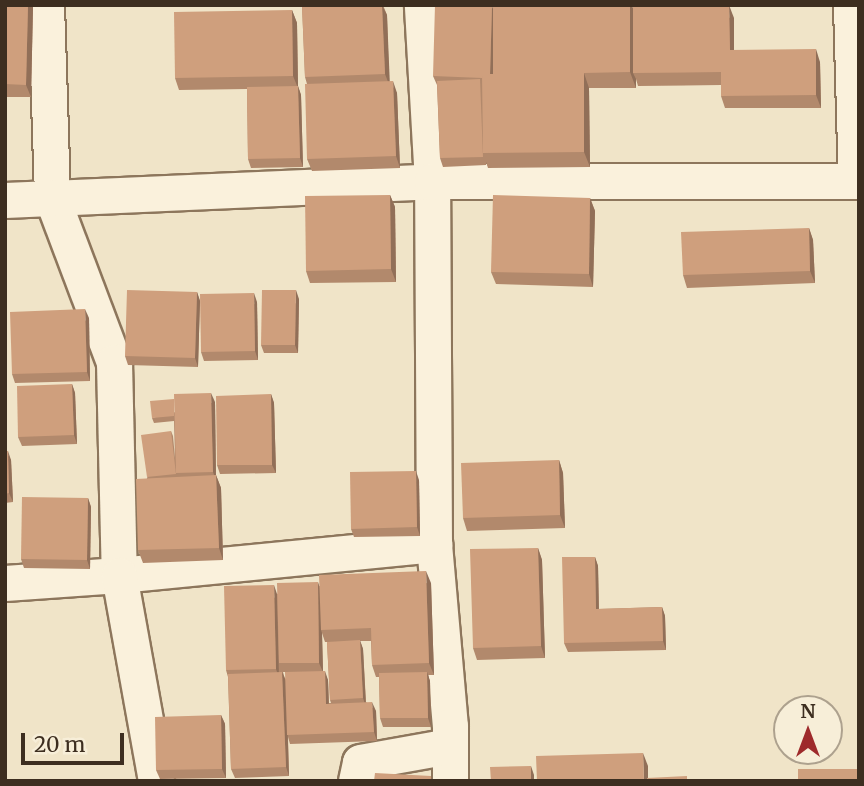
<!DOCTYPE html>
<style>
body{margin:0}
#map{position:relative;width:864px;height:786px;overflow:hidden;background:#f0e4c8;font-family:Merriweather,serif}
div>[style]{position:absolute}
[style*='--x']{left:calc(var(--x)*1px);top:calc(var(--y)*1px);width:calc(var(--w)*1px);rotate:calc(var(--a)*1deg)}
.roads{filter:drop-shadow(2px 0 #8d765c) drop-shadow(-2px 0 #8d765c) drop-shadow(0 2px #8d765c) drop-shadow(0 -2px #8d765c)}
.street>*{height:35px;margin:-17.5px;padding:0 17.5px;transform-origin:17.5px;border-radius:17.5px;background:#faf1dc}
.wall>*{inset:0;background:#b2896c}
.shaded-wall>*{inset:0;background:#916f58}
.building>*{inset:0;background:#cf9f7d}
span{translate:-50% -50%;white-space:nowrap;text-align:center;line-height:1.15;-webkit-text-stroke:5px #f7eed8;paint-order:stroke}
.frame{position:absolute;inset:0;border:7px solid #3d2e20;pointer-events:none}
.north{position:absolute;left:773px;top:695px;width:70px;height:70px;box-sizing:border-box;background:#f7eed8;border:2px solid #ada18e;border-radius:50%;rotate:0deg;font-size:19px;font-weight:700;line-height:28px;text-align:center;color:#3d2e20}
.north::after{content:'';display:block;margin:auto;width:24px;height:32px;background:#9e2a2b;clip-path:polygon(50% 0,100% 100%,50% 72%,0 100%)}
.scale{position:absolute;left:21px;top:733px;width:103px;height:32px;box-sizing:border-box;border:4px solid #3d2e20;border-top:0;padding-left:9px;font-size:21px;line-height:24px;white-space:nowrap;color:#3d2e20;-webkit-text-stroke:5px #f7eed8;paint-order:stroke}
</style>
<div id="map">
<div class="roads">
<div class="street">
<i style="--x:46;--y:5;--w:193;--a:88.2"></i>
<i style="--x:52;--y:198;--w:175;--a:69.3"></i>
<i style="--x:114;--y:362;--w:213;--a:88.7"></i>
<i style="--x:119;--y:575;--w:317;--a:-5.6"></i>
<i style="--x:434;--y:544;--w:363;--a:-90.3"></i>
<i style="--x:432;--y:181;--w:176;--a:-93.3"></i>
<i style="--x:851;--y:5;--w:176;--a:88.4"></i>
<i style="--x:5;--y:200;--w:427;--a:-2.5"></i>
<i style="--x:432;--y:181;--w:427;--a:0"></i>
<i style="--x:434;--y:544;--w:183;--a:85"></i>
<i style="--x:450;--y:726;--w:55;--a:90"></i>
<i style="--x:5;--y:583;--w:114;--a:-4"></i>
<i style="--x:119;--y:575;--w:209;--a:79.8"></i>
<i style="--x:356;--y:781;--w:19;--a:-78"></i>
<i style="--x:360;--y:762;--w:91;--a:-10.1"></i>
</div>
</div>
<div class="wall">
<i style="clip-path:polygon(5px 5px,33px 7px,31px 97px,5px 97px)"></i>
<i style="clip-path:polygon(383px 5px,387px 15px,389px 81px,397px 93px,400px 168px,312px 171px,307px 159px,307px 84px,305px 77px,302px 6px)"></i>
<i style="clip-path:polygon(492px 6px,493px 9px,633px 10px,734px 18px,734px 50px,820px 62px,821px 108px,725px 108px,721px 96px,721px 85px,638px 86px,636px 79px,636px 88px,589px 88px,590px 167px,488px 168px,486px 162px,486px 165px,443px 167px,440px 158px,437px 85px,433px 76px)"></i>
<i style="clip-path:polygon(292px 10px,297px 23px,298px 86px,301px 95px,303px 167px,251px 168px,248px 159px,247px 89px,179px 90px,175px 78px)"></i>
<i style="clip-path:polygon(390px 195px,395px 207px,396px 282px,310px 283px,306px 271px)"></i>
<i style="clip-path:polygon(590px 198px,595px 211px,593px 287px,496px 284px,491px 272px)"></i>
<i style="clip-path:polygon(809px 228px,813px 240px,815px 283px,687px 288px,683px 275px)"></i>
<i style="clip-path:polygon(197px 292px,200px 301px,198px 367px,128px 365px,125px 356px)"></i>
<i style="clip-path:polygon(299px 299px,298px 353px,264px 353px,261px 345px)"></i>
<i style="clip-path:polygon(257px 302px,258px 360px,204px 361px,201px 352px)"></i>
<i style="clip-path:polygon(89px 318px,90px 381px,15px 383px,12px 374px)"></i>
<i style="clip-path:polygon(72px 384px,75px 393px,77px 444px,22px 446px,18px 437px)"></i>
<i style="clip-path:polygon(271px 394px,274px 403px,276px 473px,220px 474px,217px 465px)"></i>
<i style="clip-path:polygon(215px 402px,216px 475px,221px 488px,223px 560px,143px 563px,138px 550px,147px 478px,171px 431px,173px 436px,175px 458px,174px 421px,154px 423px,152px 418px)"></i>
<i style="clip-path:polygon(5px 451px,11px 460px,13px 502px,5px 503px)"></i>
<i style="clip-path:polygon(559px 460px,563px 473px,565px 528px,467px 531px,463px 518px)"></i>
<i style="clip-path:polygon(419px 480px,420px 536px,354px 537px,351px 529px)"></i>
<i style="clip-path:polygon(88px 498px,91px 507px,90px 569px,24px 568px,21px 559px)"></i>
<i style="clip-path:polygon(538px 548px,542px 560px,545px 658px,477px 660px,473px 648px)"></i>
<i style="clip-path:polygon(595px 557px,598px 566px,599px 609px,662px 607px,665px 616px,666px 650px,568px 652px,564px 643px)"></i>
<i style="clip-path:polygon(evenodd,431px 583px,434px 675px,428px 675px,430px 681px,431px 727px,383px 727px,380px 718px,379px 677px,376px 677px,372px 665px,371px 641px,360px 641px,363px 649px,366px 702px,376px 711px,377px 741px,290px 744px,288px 737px,289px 776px,235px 778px,231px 769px,228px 677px,226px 670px,277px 594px,319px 586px,431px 583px,322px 633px,325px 642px,327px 642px,330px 700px,331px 703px,329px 703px,328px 680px,323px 671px,322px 633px,431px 583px,283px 672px,291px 672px,285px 679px,283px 672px)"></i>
<i style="clip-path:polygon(221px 715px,225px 724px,226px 778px,160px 779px,156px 770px)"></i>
</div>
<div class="shaded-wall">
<i style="clip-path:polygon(28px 5px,32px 5px,33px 7px,31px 97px,26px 85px)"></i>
<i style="clip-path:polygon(382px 5px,387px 15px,390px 87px,385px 74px)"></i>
<i style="clip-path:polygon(630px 5px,632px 5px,635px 15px,633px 73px,636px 79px,636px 88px,630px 72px)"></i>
<i style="clip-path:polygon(729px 5px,734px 18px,734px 62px,730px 50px)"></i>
<i style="clip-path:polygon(492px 6px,495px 15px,493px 87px,490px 78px)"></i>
<i style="clip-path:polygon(292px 10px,297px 23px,298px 88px,293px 76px)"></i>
<i style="clip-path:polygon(816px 49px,820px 62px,821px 108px,816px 95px)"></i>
<i style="clip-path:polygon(584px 73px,589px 88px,590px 167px,584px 152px)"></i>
<i style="clip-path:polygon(393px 81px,397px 93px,400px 168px,396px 156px)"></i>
<i style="clip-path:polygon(298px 86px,301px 95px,303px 167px,300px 158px)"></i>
<i style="clip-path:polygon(390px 195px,395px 207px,396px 282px,391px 269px)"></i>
<i style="clip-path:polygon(590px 198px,595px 211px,593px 287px,589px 274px)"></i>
<i style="clip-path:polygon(809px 228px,813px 240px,815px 283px,810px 271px)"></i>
<i style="clip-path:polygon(296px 290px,299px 299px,298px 353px,295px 345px)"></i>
<i style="clip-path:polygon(197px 292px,200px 301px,198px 367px,195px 358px)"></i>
<i style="clip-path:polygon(254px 293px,257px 302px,258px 360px,255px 351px)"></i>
<i style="clip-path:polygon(85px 309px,89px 318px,90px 381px,87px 372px)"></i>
<i style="clip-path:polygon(72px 384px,75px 393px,77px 444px,74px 435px)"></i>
<i style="clip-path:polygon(211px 393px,215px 402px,216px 481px,213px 472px)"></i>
<i style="clip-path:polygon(271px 394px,274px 403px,276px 473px,272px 465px)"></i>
<i style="clip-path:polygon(8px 451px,11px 460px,13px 502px,9px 493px)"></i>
<i style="clip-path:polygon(559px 460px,563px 473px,565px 528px,560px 515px)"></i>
<i style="clip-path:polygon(416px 471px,419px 480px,420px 536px,417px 527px)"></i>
<i style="clip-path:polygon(216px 475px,221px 488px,223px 560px,219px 548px)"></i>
<i style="clip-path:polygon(88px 498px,91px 507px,90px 569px,87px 560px)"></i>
<i style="clip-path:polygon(538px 548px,542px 560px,545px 658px,541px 646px)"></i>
<i style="clip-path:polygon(595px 557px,598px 566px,599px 618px,596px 609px)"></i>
<i style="clip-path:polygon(426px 571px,431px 583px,434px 675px,429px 663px)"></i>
<i style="clip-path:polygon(318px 582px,321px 591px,321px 630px,322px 633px,323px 672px,319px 663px)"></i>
<i style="clip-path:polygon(274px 585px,277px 594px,279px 678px,276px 669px)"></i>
<i style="clip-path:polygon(662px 607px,665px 616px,666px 650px,663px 641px)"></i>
<i style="clip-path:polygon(360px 640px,363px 649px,366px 707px,363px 698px)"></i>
<i style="clip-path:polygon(325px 671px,328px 680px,329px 712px,326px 704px)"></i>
<i style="clip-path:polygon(282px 672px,286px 681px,289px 776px,286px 767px)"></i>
<i style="clip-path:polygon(427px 672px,430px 681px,431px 727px,428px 718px)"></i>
<i style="clip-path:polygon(372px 702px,376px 711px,377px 741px,374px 732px)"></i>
<i style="clip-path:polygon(221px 715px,225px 724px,226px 778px,222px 769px)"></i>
<i style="clip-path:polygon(643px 753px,648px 766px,648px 781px,644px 781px)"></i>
<i style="clip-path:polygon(531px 766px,534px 775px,534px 781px,531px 781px)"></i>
</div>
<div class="building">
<i style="clip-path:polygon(5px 5px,28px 5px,26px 85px,5px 84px)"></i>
<i style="clip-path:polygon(382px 5px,385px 74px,305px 77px,302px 6px)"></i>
<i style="clip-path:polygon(435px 5px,492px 6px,490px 74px,482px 74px,482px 78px,433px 76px)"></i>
<i style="clip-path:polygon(493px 5px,630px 5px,630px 72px,584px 73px,584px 152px,483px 153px,482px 74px,493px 74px)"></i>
<i style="clip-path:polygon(729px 5px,730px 50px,816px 49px,816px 95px,721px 96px,721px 72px,633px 73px,633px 6px)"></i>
<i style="clip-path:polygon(292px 10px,293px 76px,175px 78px,174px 12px)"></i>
<i style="clip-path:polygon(480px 79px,483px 157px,440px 158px,437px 81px)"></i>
<i style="clip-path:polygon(393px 81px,396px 156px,307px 159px,305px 84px)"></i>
<i style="clip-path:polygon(298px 86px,300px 158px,248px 159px,247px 87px)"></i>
<i style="clip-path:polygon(390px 195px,391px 269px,306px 271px,305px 196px)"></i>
<i style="clip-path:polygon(493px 195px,590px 198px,589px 274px,491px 272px)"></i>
<i style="clip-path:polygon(809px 228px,810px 271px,683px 275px,681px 232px)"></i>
<i style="clip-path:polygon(127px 290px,197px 292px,195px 358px,125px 356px)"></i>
<i style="clip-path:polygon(262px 290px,296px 290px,295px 345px,261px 345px)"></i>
<i style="clip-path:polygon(254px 293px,255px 351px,201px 352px,200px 294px)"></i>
<i style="clip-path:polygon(85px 309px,87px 372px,12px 374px,10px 312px)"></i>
<i style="clip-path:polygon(72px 384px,74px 435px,18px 437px,17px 386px)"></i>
<i style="clip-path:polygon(211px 393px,213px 472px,176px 473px,174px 394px)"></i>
<i style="clip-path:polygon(271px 394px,272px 465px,217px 465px,216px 396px)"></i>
<i style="clip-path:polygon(174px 399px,174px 416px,152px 418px,150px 401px)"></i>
<i style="clip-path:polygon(171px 431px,176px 474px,147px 477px,141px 435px)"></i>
<i style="clip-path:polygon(5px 451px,8px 451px,9px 493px,5px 494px)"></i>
<i style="clip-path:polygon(559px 460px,560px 515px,463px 518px,461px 463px)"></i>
<i style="clip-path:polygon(416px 471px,417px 527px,351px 529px,350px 472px)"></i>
<i style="clip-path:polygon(216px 475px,219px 548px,138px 550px,136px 479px)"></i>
<i style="clip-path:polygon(22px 497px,88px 498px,87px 560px,21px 559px)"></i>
<i style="clip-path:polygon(538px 548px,541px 646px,473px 648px,470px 549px)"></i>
<i style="clip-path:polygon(562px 557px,595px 557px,596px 609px,662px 607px,663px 641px,564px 643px)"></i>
<i style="clip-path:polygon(426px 571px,429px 663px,372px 665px,371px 628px,321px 630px,319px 575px)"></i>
<i style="clip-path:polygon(318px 582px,319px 663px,279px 663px,277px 583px)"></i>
<i style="clip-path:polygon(274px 585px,276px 669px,226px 670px,224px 586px)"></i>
<i style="clip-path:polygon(360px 640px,363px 698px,330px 700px,327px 642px)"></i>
<i style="clip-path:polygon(325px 671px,326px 704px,372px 702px,374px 732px,287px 735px,285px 672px)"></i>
<i style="clip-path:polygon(282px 672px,286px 767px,231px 769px,228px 674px)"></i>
<i style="clip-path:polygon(427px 672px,428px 718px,380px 718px,379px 673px)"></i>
<i style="clip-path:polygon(221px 715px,222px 769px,156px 770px,155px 717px)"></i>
<i style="clip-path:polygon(643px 753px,644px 781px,537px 781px,536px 756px)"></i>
<i style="clip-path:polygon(531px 766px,531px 781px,491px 781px,490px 767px)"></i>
<i style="clip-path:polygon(798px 769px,859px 769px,859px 781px,798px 781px)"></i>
<i style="clip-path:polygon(375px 773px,431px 776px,431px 781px,374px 781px)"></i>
<i style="clip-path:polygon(687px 776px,687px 781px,647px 781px,647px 778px)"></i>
</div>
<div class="frame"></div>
<div class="north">N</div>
<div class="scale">20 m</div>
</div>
